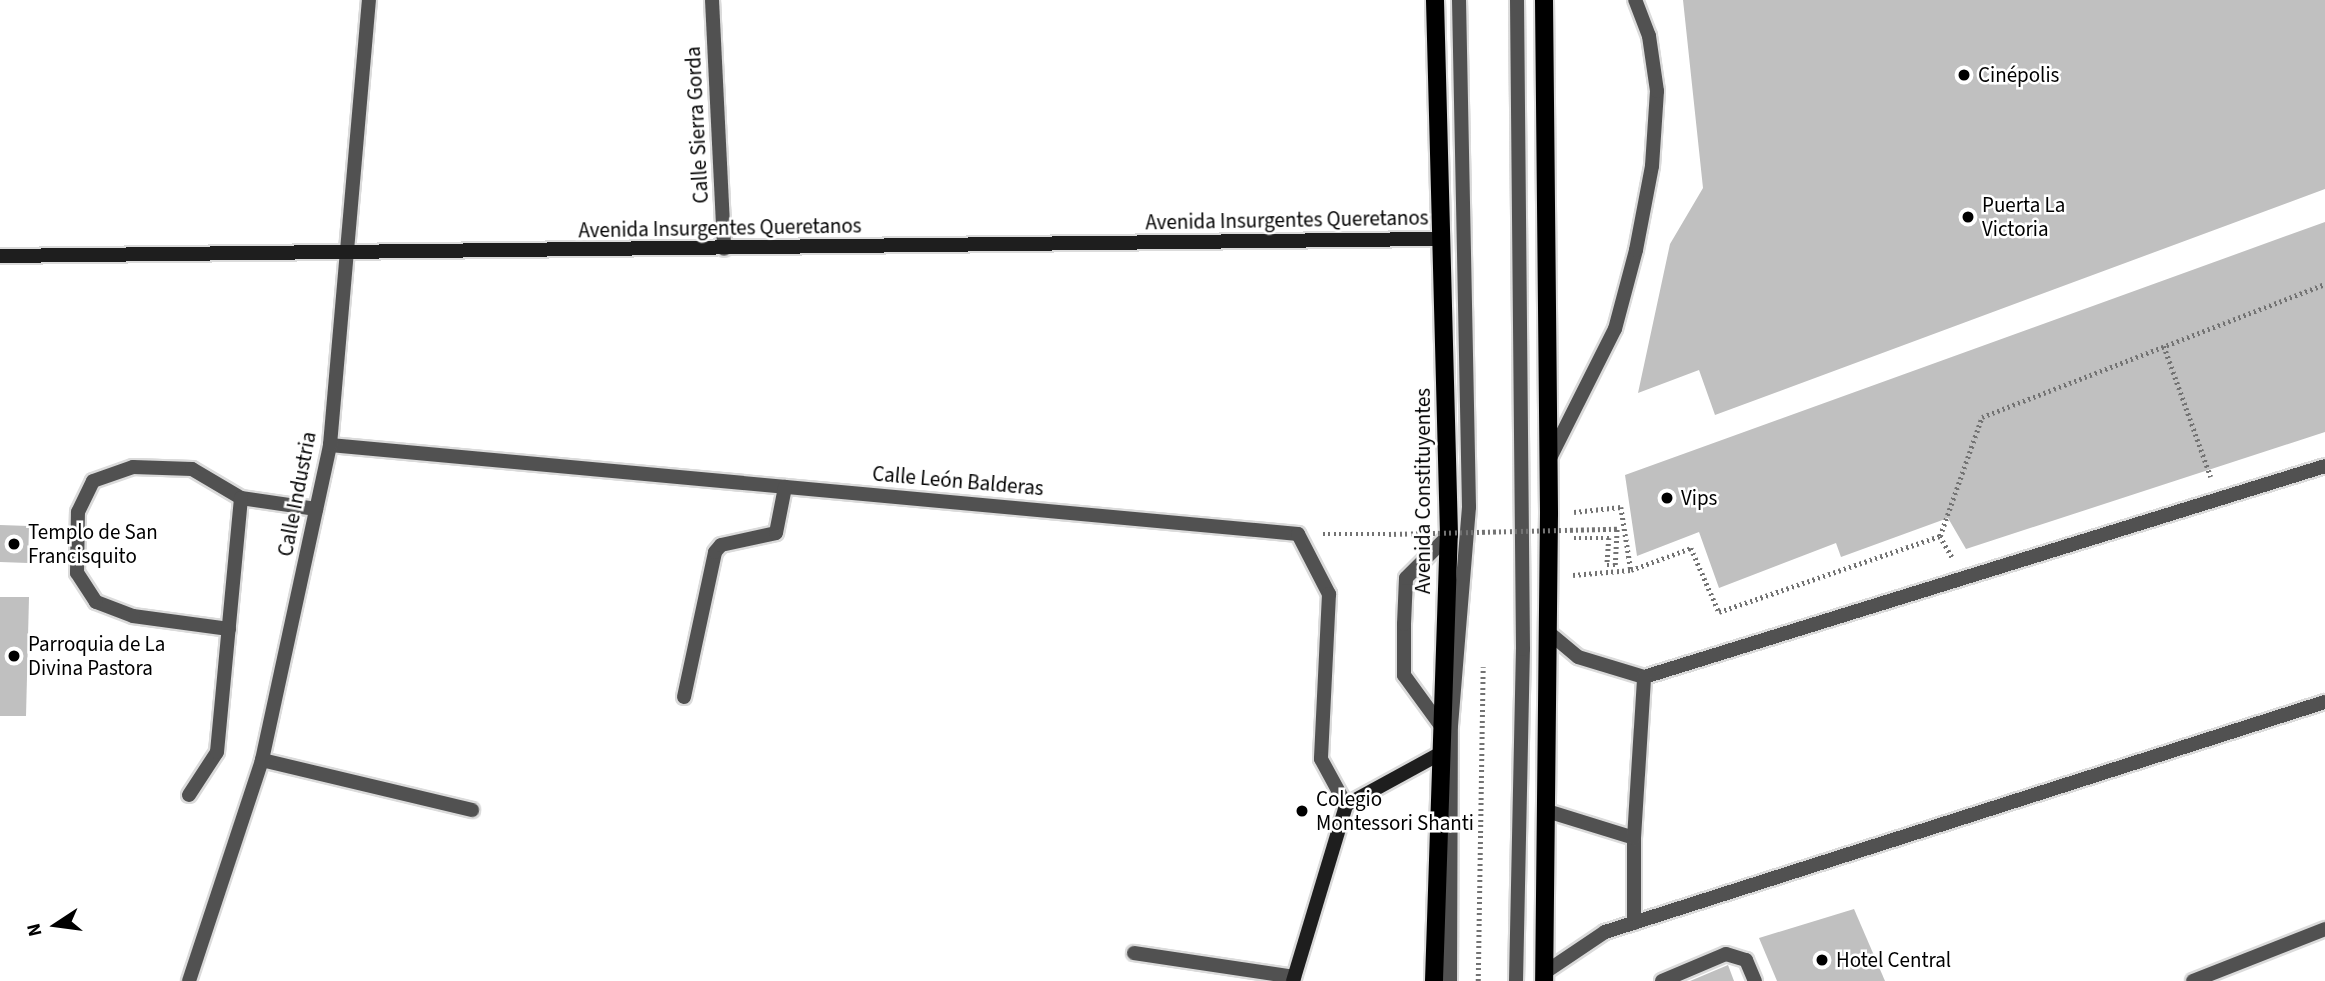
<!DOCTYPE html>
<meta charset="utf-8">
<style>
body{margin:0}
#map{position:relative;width:2325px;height:981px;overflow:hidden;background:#fff;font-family:"Source Sans 3",sans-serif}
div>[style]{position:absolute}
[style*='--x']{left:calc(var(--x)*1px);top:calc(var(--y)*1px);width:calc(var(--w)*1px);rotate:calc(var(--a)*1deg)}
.building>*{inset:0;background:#c0c0c0}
.path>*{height:4.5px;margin-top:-2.25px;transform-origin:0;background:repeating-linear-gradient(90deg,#737373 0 2px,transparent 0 5.5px)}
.roads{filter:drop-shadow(2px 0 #dbdbdb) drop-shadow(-2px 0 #dbdbdb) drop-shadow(0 2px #dbdbdb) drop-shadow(0 -2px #dbdbdb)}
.lane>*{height:14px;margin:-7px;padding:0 7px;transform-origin:7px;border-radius:7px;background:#515151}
.street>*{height:14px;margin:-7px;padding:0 7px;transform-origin:7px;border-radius:7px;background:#515151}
.secondary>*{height:14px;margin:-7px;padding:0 7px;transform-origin:7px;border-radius:7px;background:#1e1e1e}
.primary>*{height:18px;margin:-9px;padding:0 9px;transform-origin:9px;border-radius:9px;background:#000}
.path-bridge>*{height:4.5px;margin-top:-2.25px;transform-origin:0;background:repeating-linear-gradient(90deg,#737373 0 2px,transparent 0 5.5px)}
.dots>*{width:19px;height:19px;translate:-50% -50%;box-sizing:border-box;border:4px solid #fff;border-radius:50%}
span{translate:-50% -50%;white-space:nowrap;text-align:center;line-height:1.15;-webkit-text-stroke:5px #fff;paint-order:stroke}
.poi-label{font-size:21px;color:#000}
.left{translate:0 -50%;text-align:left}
.street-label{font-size:21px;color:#000}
.north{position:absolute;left:21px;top:890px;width:70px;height:70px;-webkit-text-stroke:5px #fff;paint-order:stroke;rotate:257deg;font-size:19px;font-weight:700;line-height:28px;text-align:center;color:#000}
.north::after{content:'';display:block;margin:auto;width:24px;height:32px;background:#000;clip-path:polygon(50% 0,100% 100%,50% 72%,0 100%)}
</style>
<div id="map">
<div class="building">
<i style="clip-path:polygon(1683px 0,2325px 0,2325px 189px,1715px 415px,1699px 370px,1638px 393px,1670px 244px,1703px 188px)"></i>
<i style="clip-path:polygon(2325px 222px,2325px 432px,1966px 549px,1948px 518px,1841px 557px,1836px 543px,1719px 588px,1699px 532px,1637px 556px,1625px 475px)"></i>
<i style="clip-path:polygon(0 525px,29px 526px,28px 563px,0 562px)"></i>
<i style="clip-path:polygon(0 597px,29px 597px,26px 716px,0 716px)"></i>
<i style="clip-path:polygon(1854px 909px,1885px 981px,1777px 981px,1759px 938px)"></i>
<i style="clip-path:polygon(1728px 965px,1734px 981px,1690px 981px)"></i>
</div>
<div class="path">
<i style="--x:2164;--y:346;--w:139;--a:70.3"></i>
<i style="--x:1574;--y:512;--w:47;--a:-6.1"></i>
<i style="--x:1621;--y:507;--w:64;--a:81"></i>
<i style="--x:1631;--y:570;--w:64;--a:-20.1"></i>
<i style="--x:1691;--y:548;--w:70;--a:66.4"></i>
<i style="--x:1719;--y:612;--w:234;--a:-19"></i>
<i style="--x:1940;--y:536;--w:24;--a:60"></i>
<i style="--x:1323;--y:534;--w:66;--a:0"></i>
<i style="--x:1940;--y:536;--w:126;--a:-70.6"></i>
<i style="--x:1982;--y:417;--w:368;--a:-21.2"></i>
<i style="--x:1574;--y:538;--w:35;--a:0"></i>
<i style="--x:1609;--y:538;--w:27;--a:94"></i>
<i style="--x:1607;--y:565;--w:8;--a:0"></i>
<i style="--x:1615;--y:565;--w:36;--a:-87"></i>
<i style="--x:1573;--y:575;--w:58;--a:-4.9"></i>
<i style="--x:1478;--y:981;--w:314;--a:-89.1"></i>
</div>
<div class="roads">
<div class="lane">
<i style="--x:1549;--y:460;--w:147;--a:-63.3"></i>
<i style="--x:1615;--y:329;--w:82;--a:-75.1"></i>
<i style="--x:1636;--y:250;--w:86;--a:-79.2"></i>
<i style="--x:1652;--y:166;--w:75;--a:-86.2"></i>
<i style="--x:1657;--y:91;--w:56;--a:-98.3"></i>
<i style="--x:1649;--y:36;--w:39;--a:-111"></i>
<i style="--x:229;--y:629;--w:97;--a:-172.3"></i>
<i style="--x:133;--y:616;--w:40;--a:-159"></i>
<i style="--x:96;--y:602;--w:35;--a:-123"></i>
<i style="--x:77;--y:573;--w:61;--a:-89.1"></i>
<i style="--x:78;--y:512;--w:34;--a:-64"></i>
<i style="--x:93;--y:481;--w:42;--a:-19.3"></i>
<i style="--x:133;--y:467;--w:59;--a:1.9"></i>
<i style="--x:192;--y:469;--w:57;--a:30.6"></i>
<i style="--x:241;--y:498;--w:76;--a:8.3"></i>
<i style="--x:1547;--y:631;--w:40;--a:40"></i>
<i style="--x:1578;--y:657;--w:69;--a:16.9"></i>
<i style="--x:1644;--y:677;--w:713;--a:-17.21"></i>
<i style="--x:1441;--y:726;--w:63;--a:-126"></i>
<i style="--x:1404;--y:675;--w:51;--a:-90"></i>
<i style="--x:1404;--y:624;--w:46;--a:-87.5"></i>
<i style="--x:1406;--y:578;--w:61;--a:-45"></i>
<i style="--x:189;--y:795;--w:51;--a:-56.9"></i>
<i style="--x:217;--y:752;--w:255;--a:-84.6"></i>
<i style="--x:1547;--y:811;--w:91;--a:17.2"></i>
<i style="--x:1634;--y:923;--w:85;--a:-90"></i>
<i style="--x:1634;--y:838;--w:161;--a:-86.4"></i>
<i style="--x:1544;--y:973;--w:73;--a:-33.9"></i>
<i style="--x:1605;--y:932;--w:756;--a:-17.72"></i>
<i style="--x:1450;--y:981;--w:255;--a:-89.8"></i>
<i style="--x:1451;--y:726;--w:220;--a:-85.3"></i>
<i style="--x:1469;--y:507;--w:507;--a:-91.13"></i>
<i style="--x:1516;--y:981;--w:332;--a:-88.8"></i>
<i style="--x:1523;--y:649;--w:649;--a:-90.53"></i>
<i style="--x:1662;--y:981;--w:69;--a:-22.9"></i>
<i style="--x:1726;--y:954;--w:21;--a:17"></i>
<i style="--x:1746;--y:960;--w:23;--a:67"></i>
</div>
<div class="street">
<i style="--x:712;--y:0;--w:249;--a:87.2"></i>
<i style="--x:330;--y:445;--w:972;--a:5.25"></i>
<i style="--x:1298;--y:534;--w:68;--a:62.7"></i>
<i style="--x:1329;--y:594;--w:165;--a:92.8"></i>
<i style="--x:1321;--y:759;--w:52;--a:61.5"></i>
<i style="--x:684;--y:697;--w:148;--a:-77.9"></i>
<i style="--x:715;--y:552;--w:9;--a:-49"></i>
<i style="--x:721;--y:545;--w:56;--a:-12.3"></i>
<i style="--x:776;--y:533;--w:47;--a:-78.9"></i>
<i style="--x:262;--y:760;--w:216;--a:13.4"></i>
<i style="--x:1134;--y:953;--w:162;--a:8.5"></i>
<i style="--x:189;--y:981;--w:233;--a:-71.7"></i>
<i style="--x:262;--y:760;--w:322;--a:-77.8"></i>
<i style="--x:330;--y:445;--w:447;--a:-85"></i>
<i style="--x:2193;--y:981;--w:142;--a:-21.5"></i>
</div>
<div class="secondary">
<i style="--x:0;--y:256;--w:1441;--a:-0.68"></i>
<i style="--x:1293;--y:981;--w:184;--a:-73.2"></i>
<i style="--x:1346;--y:805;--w:108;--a:-28.7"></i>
</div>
<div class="primary">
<i style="--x:1544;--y:0;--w:514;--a:89.44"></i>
<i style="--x:1549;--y:514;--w:467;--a:90.6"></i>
<i style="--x:1434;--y:981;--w:446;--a:-88.1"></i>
<i style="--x:1449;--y:535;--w:535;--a:-91.5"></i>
</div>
</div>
<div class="path-bridge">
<i style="--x:1389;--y:534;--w:228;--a:-1.3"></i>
</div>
<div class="dots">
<i style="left:1964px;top:75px;background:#000"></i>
<i style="left:1968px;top:217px;background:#000"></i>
<i style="left:1667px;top:498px;background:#000"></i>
<i style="left:14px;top:544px;background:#000"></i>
<i style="left:14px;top:656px;background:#000"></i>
<i style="left:1302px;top:811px;background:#000"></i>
<i style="left:1822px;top:960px;background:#000"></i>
</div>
<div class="poi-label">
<span class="left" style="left:1978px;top:75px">Cinépolis</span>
<span class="left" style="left:1982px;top:217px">Puerta La<br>Victoria</span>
<span class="left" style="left:1681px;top:498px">Vips</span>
<span class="left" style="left:28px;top:544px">Templo de San<br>Francisquito</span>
<span class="left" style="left:28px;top:656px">Parroquia de La<br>Divina Pastora</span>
<span class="left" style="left:1316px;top:811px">Colegio<br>Montessori Shanti</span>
<span class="left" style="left:1836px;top:960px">Hotel Central</span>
</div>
<div class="street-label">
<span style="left:697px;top:125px;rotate:-93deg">Calle Sierra Gorda</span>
<span style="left:1287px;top:220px;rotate:-1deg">Avenida Insurgentes Queretanos</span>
<span style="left:720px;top:228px;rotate:-1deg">Avenida Insurgentes Queretanos</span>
<span style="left:958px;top:481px;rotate:5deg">Calle León Balderas</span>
<span style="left:1423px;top:491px;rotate:-90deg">Avenida Constituyentes</span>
<span style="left:297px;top:494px;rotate:-79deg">Calle Industria</span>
</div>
<div class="north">N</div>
</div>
